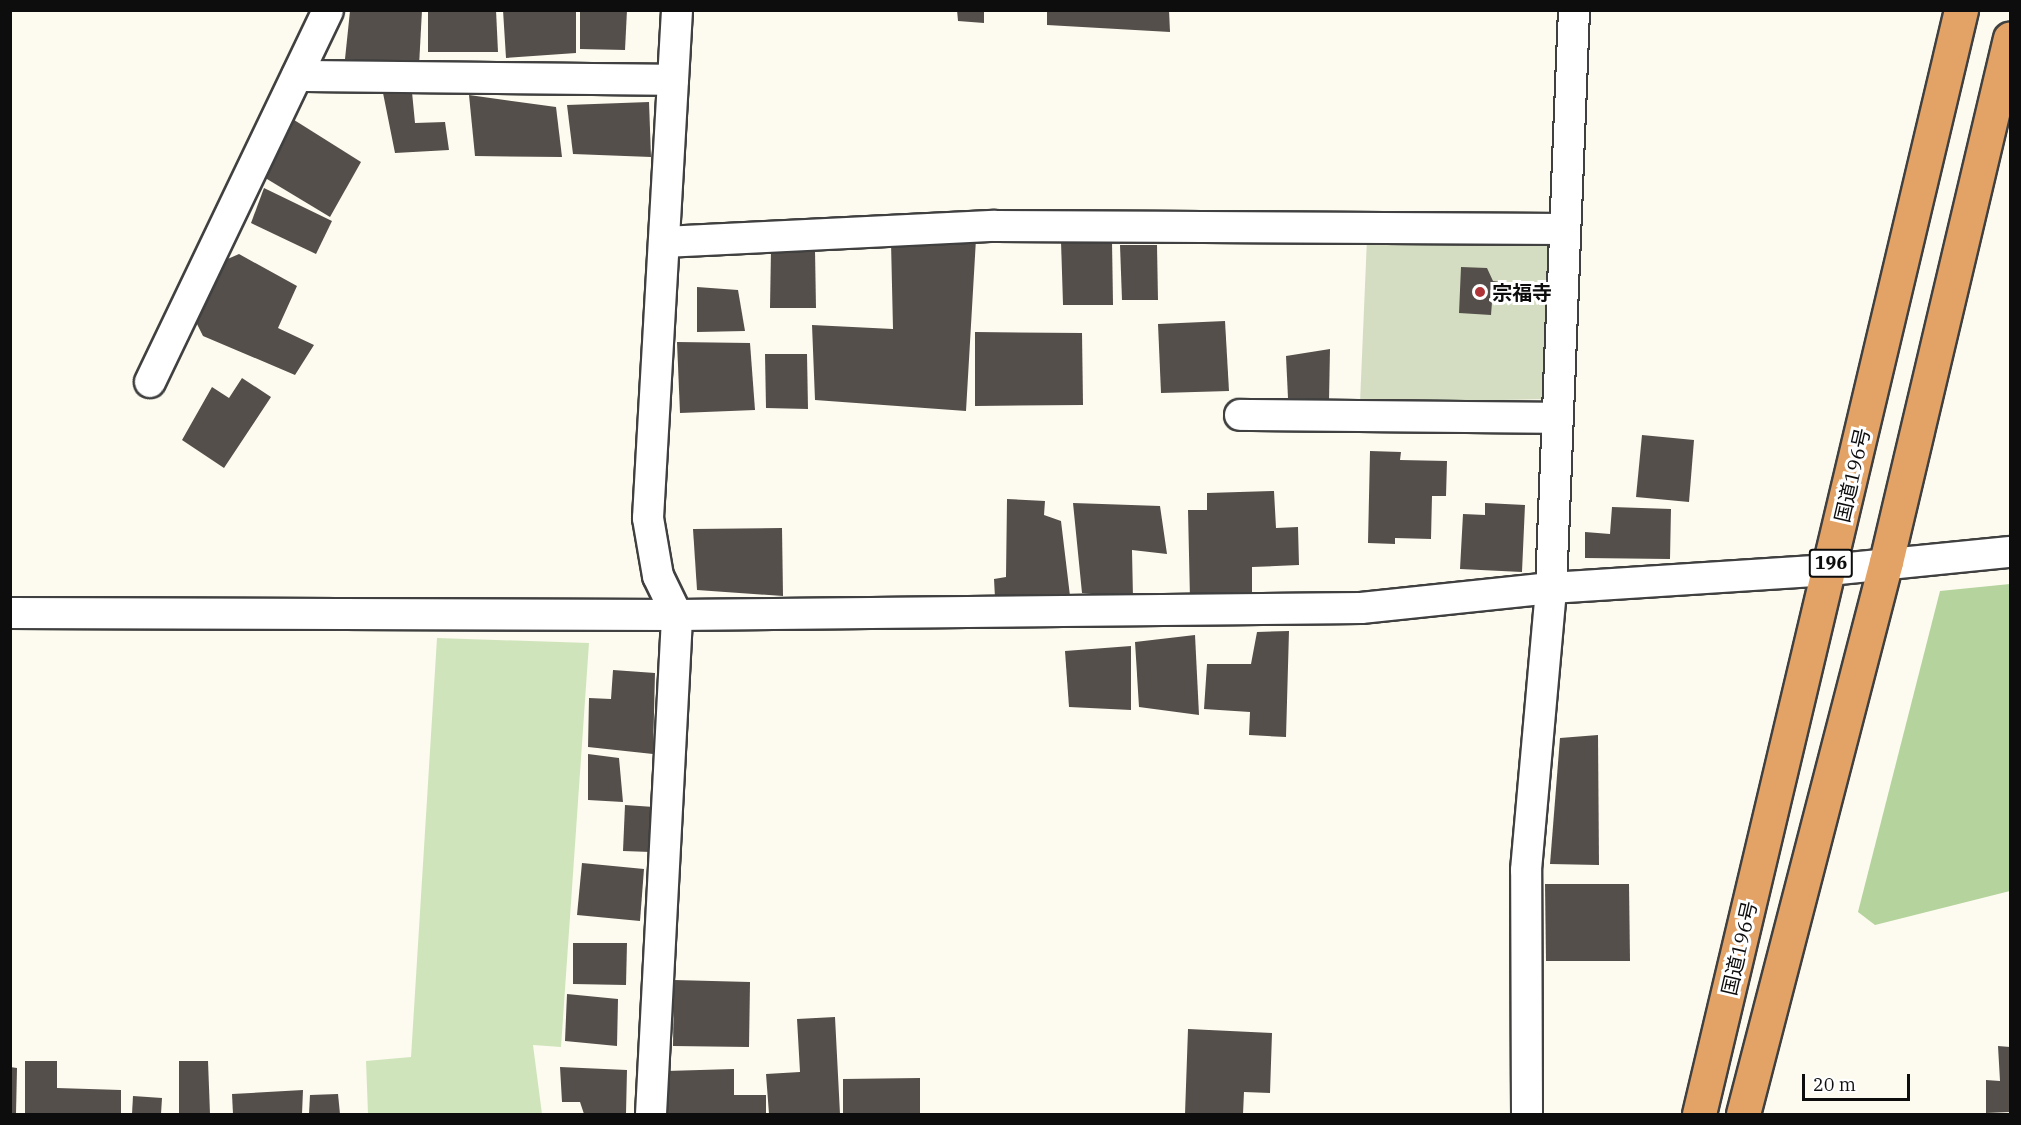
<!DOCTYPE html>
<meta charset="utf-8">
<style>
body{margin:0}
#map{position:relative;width:2021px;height:1125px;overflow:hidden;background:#fdfbef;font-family:"IBM Plex Serif","Noto Sans JP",serif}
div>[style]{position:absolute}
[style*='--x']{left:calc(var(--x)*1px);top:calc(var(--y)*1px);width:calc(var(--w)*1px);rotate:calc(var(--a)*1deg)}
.green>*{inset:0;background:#d0e4bc}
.forest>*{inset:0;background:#b4d39d}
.cemetery>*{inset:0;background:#d4ddc2}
.building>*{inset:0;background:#554f4b}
.roads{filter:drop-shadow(2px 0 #404040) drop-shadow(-2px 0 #404040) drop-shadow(0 2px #404040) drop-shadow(0 -2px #404040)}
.street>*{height:30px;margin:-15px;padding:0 15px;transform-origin:15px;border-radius:15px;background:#fff}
.highway>*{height:33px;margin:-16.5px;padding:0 16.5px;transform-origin:16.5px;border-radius:16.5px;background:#e4a366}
.dots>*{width:16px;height:16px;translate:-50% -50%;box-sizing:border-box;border:3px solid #fff;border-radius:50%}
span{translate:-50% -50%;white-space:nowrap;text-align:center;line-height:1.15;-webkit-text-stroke:6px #fff;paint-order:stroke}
.shield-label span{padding:2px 4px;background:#fff;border:2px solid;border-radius:4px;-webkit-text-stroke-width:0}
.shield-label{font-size:18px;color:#0d0d0d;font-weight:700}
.poi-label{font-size:20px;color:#0d0d0d;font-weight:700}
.left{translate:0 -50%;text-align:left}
.street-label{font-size:20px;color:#0d0d0d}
.frame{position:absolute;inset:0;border:12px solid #0d0d0d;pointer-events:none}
.scale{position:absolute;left:1802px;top:1074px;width:108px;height:27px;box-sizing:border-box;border:3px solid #0d0d0d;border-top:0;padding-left:8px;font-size:18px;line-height:21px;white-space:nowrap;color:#0d0d0d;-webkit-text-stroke:4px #fff;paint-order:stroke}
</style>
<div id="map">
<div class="green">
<i style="clip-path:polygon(437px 638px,589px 643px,561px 1047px,533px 1045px,542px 1114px,368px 1114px,366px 1061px,411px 1057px)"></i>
</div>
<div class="forest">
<i style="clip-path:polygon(2010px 584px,2010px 891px,1875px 925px,1858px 912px,1940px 591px)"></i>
</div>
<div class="cemetery">
<i style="clip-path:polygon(1367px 238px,1542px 241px,1557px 249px,1549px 399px,1360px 403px)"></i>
</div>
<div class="building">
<i style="clip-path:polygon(422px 10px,419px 66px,345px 59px,350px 11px)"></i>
<i style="clip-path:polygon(428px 10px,496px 10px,498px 52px,428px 52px)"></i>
<i style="clip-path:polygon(503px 10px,576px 10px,576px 53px,506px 58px)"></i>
<i style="clip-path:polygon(580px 10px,627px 10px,625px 50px,580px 49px)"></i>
<i style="clip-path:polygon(957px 10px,984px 10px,984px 23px,958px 21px)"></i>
<i style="clip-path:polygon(1047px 10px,1169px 10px,1170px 32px,1047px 25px)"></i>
<i style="clip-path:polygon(412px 92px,415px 123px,445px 122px,449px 150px,395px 153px,383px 93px)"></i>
<i style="clip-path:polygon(469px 95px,556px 107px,562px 157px,475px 156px)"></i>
<i style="clip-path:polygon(649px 102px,651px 157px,573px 154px,567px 105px)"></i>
<i style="clip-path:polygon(291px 118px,361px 162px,330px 217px,262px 176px)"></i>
<i style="clip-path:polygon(264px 188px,332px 221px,316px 254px,251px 223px)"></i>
<i style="clip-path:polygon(976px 239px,966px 411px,815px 400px,812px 325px,893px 329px,891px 242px)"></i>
<i style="clip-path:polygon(1061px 241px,1112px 241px,1113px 305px,1063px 305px)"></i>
<i style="clip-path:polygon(1120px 245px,1157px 245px,1158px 300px,1122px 300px)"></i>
<i style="clip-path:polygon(771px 250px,815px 250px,816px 308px,770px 308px)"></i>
<i style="clip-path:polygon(239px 254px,297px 286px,278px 328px,314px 345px,295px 375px,203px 336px,196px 322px,223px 261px)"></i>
<i style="clip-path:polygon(1461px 267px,1487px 268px,1493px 281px,1501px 282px,1500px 302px,1492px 302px,1491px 315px,1459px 313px)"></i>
<i style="clip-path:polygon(697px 287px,738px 290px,745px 331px,697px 332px)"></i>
<i style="clip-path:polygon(1225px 321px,1229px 391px,1161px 393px,1158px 324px)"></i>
<i style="clip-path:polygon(975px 332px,1082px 333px,1083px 405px,975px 406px)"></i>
<i style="clip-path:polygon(677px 342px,750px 343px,755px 410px,680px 413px)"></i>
<i style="clip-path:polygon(1330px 349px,1329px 400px,1288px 398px,1286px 356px)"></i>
<i style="clip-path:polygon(765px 354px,807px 354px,808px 409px,766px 408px)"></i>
<i style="clip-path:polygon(242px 378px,271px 397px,224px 468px,182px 440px,212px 387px,229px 398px)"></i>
<i style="clip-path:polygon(1642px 435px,1694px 440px,1689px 502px,1636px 497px)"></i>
<i style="clip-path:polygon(1370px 451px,1401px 452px,1400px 460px,1447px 461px,1446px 496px,1432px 496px,1431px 539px,1395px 538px,1395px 544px,1368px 543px)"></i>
<i style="clip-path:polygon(1274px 491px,1276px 528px,1298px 527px,1299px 565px,1252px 567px,1252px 597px,1190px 599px,1188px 510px,1207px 510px,1207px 493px)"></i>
<i style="clip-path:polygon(1007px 499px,1045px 501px,1044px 515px,1061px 521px,1070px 596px,995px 598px,994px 579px,1006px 577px)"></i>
<i style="clip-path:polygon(1073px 503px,1160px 506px,1167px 554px,1132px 550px,1133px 598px,1082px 593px)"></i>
<i style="clip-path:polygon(1485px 503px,1525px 505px,1522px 572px,1460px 569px,1463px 514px,1485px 515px)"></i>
<i style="clip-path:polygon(1612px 507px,1671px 509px,1670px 559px,1585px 558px,1585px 532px,1610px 534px)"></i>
<i style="clip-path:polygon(782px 528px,783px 596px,697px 590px,693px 529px)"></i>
<i style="clip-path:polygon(1289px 631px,1286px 737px,1249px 735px,1250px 712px,1204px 709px,1207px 664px,1251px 664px,1257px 632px)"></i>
<i style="clip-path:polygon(1195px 635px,1199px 715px,1139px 707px,1135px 642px)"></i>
<i style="clip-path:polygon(1131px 646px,1131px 710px,1069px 707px,1065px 651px)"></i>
<i style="clip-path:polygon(613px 670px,655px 673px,653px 754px,588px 747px,589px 698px,611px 699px)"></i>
<i style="clip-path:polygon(1598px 735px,1599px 865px,1550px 864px,1560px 738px)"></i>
<i style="clip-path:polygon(588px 754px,619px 758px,623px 802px,588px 800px)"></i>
<i style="clip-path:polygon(625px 805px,654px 807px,651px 852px,623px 851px)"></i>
<i style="clip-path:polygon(582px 863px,644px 869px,640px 921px,577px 915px)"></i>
<i style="clip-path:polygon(1545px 884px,1629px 884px,1630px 961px,1546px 961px)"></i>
<i style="clip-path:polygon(573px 943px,627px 943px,626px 985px,573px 984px)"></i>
<i style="clip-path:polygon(674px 980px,750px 982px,749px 1047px,673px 1046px)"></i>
<i style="clip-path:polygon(567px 994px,618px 999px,617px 1046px,565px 1041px)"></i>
<i style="clip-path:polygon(835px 1017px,840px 1114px,769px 1114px,766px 1074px,800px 1072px,797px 1019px)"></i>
<i style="clip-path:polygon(1188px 1029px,1272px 1033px,1270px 1093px,1244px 1092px,1243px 1114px,1185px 1114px)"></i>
<i style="clip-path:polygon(1998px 1046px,2010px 1047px,2010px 1112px,1986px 1113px,1986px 1080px,2000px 1081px)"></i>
<i style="clip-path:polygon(25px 1061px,57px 1061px,57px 1088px,121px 1090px,121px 1114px,25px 1114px)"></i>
<i style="clip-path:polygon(179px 1061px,208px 1061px,210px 1114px,179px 1114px)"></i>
<i style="clip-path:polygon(10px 1067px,17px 1068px,16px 1114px,10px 1114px)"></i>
<i style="clip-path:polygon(560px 1067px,627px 1070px,626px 1114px,584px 1114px,580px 1102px,562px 1102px)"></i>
<i style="clip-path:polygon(734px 1069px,734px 1095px,766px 1095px,766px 1114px,667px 1114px,666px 1071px)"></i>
<i style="clip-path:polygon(920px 1078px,920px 1114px,843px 1114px,843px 1079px)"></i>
<i style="clip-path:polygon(303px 1090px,302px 1114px,233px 1114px,232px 1094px)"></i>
<i style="clip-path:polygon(338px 1094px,340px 1114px,309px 1114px,310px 1095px)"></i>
<i style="clip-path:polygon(133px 1096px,162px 1098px,161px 1114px,132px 1114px)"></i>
</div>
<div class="roads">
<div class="street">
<i style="--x:297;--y:76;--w:376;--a:0.6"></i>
<i style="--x:664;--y:242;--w:331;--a:-2.8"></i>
<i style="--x:995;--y:226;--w:570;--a:0.3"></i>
<i style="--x:150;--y:382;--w:412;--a:-64.4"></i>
<i style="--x:1240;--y:415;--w:318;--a:0.5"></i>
<i style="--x:10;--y:613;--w:667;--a:0.17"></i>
<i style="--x:677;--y:615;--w:684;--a:-0.59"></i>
<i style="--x:1361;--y:608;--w:191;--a:-6"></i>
<i style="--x:1551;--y:588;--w:279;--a:-3.7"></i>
<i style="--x:1829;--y:570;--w:182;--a:-5.7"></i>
<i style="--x:651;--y:1114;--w:500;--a:-87"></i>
<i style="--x:677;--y:615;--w:43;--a:-116"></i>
<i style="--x:658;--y:576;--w:59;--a:-99.8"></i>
<i style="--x:648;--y:518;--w:509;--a:-86.73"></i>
<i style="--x:1527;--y:1114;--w:244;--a:-90.2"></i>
<i style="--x:1526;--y:870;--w:283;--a:-84.9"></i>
<i style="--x:1551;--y:588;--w:578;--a:-87.72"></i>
</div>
<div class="highway">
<i style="--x:1699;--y:1114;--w:1135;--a:-76.65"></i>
<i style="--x:1743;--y:1114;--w:570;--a:-75.48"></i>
<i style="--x:1886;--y:562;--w:538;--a:-76.69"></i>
</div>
</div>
<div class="dots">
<i style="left:1480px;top:292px;background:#ae3437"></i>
</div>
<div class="shield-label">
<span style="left:1831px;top:563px">196</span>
</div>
<div class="poi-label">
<span class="left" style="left:1492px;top:292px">宗福寺</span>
</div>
<div class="street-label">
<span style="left:1852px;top:475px;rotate:-77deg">国道196号</span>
<span style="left:1739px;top:948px;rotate:-77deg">国道196号</span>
</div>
<div class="frame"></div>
<div class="scale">20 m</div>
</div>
